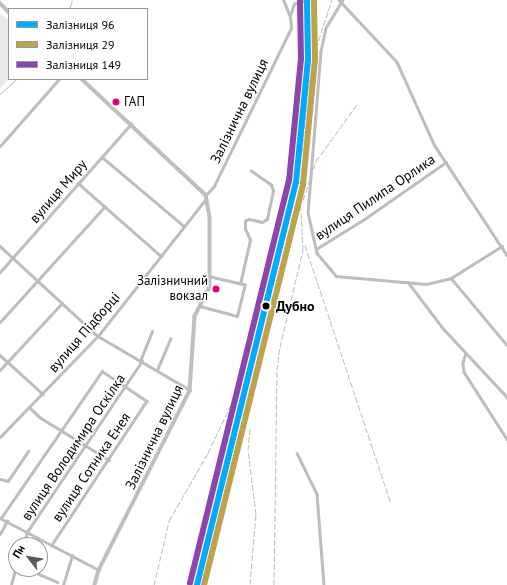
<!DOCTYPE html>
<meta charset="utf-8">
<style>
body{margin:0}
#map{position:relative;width:507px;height:585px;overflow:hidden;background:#fff;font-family:"PT Sans",sans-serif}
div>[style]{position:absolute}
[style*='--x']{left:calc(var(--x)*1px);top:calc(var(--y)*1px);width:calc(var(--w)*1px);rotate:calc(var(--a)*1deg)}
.green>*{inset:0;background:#e8e8e8}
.stream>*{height:1px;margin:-0.5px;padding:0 0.5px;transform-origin:0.5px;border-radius:0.5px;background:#bababa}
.minor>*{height:2.5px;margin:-1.25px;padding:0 1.25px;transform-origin:1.25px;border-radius:1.25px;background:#bdbdbd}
.secondary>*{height:3.5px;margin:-1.75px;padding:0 1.75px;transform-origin:1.75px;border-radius:1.75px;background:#bfbfbf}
.rail>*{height:1px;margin-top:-0.5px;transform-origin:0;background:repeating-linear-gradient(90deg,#bdbdbd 0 6px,transparent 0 8px)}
.rail-1>*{height:6px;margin:-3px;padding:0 3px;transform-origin:3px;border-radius:3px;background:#0af}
.rail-2>*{height:6px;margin:-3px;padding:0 3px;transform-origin:3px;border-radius:3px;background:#bfa34c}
.rail-3>*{height:6px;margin:-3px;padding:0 3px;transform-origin:3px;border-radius:3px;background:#8e44ad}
.dots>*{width:11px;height:11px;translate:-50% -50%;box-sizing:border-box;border:2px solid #fff;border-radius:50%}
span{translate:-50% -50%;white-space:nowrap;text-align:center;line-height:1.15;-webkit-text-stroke:3px #fff;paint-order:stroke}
.bus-label{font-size:13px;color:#000}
.left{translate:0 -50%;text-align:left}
.right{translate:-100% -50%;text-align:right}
.street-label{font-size:14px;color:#000}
.stop-label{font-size:14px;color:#000;font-weight:700}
.legend{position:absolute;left:8px;top:8px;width:140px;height:72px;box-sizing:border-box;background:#fff;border:1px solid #999;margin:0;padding:5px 7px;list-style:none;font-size:12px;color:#000}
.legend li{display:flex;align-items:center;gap:8px;height:20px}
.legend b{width:20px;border:1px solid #999}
.north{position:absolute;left:8px;top:537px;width:40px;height:40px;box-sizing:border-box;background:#fff;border:1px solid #999;border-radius:50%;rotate:301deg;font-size:11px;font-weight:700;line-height:16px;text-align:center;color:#000}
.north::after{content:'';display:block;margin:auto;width:14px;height:18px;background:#595959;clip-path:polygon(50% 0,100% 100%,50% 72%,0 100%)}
</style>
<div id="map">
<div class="green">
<i style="clip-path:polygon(0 13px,9px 21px,9px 79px,0 88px)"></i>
</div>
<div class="stream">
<i style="--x:69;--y:9;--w:9;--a:-72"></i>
<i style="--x:0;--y:94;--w:22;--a:-43"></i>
</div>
<div class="minor">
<i style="--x:339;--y:0;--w:85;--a:46.9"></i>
<i style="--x:397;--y:62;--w:92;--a:65.7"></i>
<i style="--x:435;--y:146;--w:131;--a:56.6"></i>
<i style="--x:343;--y:0;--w:33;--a:121"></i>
<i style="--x:326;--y:28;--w:25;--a:102"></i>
<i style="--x:321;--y:52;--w:161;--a:94.6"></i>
<i style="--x:308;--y:212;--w:42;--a:77.6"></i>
<i style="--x:317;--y:253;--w:30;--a:50"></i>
<i style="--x:336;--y:276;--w:90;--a:5.1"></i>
<i style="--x:426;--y:284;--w:26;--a:-13"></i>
<i style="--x:451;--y:278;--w:60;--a:-32.1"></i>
<i style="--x:290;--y:16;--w:13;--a:-72"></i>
<i style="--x:294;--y:4;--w:14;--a:-17"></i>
<i style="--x:0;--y:146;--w:89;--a:-48.6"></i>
<i style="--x:102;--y:157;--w:107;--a:40.1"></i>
<i style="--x:78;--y:183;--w:111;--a:41.3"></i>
<i style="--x:206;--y:195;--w:12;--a:-48"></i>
<i style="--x:214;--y:186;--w:176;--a:-64"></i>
<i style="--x:291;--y:28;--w:11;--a:-95"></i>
<i style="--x:290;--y:17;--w:18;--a:-112"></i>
<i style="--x:0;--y:246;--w:133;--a:42.6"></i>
<i style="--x:98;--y:336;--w:107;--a:30.4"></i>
<i style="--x:316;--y:249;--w:55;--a:-31.7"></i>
<i style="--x:363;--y:220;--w:101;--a:-34.9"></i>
<i style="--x:0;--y:272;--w:198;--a:-48.5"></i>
<i style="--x:451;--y:278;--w:87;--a:50.1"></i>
<i style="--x:408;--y:282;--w:56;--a:52.9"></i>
<i style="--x:442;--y:327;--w:96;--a:47.1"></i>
<i style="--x:240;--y:284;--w:45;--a:-77.2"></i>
<i style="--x:250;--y:240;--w:12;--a:-114"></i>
<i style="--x:245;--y:229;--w:8;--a:-90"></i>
<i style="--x:245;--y:221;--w:4;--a:-27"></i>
<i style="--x:249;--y:219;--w:13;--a:13"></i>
<i style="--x:262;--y:222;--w:6;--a:-31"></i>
<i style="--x:267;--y:219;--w:29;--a:-78"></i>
<i style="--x:273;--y:191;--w:6;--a:-108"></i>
<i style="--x:271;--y:185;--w:24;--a:-145"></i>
<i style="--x:200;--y:306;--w:38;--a:15"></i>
<i style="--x:237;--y:316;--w:32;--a:-76"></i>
<i style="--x:245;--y:285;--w:35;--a:-167"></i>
<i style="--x:0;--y:322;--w:156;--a:-47.8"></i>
<i style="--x:466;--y:353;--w:10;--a:107"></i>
<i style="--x:463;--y:363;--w:9;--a:84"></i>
<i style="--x:464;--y:372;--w:80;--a:57.3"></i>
<i style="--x:0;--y:355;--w:58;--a:42.2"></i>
<i style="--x:140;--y:361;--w:32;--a:-68"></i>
<i style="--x:0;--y:370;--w:91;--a:-47.2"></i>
<i style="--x:157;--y:370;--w:34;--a:-67"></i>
<i style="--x:29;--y:407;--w:16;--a:43"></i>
<i style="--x:41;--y:418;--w:80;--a:31.7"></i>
<i style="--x:0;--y:437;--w:141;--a:-45.9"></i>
<i style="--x:98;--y:336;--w:174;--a:-51.8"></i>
<i style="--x:297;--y:453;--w:46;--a:64"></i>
<i style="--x:317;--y:494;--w:91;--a:85.6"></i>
<i style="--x:0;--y:479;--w:8;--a:14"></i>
<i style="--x:8;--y:481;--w:36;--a:-56"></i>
<i style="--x:0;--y:518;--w:112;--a:27.7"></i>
<i style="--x:1;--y:518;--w:178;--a:-55.5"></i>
<i style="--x:102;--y:371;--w:54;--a:33.7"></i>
<i style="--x:147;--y:401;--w:173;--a:123.4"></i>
<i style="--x:0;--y:534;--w:15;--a:-62"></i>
<i style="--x:23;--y:545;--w:14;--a:-73"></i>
<i style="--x:27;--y:532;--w:206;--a:-56.1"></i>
<i style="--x:27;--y:569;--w:33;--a:23"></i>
<i style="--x:11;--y:585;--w:20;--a:-75"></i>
<i style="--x:63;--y:585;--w:31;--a:-73"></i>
</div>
<div class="secondary">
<i style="--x:0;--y:3;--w:13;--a:45"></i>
<i style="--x:82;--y:79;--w:170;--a:43.1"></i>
<i style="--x:206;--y:195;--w:22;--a:80"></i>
<i style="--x:210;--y:217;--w:70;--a:90"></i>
<i style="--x:210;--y:287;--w:33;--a:117"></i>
<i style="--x:195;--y:316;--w:75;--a:93.8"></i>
<i style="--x:190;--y:391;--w:201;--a:116.9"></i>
<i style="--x:99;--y:570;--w:16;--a:105"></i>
</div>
<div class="rail">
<i style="--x:302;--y:152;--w:62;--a:-84.5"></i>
<i style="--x:308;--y:90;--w:43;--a:-79.2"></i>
<i style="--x:316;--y:48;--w:51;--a:-71.6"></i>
<i style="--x:303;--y:200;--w:41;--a:-71.6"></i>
<i style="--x:316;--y:161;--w:72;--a:-54.1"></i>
<i style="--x:305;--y:245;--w:272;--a:71.6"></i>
<i style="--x:250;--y:584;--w:70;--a:-85.1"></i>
<i style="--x:256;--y:514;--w:64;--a:-97.1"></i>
<i style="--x:248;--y:450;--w:23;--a:-85"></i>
<i style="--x:154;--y:585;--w:66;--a:-76.8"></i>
<i style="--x:169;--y:521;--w:78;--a:-60.2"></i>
<i style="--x:208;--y:453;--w:59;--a:-64.7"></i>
<i style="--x:274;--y:585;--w:215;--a:-89.2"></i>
<i style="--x:277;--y:370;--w:23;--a:-83"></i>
<i style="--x:280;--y:347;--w:100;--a:-76.7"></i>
<i style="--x:303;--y:250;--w:58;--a:-93"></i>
</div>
<div class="rail-1">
<i style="--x:197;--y:585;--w:415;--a:-76.2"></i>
<i style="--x:296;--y:182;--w:124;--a:-84.4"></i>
<i style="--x:308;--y:59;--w:59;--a:-91"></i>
</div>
<div class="rail-2">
<i style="--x:204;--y:585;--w:413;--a:-76.1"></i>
<i style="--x:303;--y:184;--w:125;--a:-84.5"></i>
<i style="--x:315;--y:60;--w:60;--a:-91"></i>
</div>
<div class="rail-3">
<i style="--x:190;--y:583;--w:414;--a:-76.2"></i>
<i style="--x:289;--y:181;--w:123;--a:-84.4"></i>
<i style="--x:301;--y:59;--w:59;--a:-91"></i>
</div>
<div class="dots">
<i style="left:116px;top:102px;background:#e5007d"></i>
<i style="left:216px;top:289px;background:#e5007d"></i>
<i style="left:266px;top:306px;background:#000"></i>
</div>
<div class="bus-label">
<span class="left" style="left:124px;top:102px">ГАП</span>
<span class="right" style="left:208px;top:289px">Залізничний<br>вокзал</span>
</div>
<div class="street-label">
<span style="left:239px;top:111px;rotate:-64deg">Залізнична вулиця</span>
<span style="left:58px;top:191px;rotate:-49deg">вулиця Миру</span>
<span style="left:375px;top:197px;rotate:-34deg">вулиця Пилипа Орлика</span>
<span style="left:84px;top:332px;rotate:-49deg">вулиця Підборці</span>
<span style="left:154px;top:437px;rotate:-64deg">Залізнична вулиця</span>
<span style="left:73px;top:447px;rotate:-56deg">вулиця Володимира Оскілка</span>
<span style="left:91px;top:467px;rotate:-56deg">вулиця Сотника Енея</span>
</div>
<div class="stop-label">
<span class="left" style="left:276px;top:306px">Дубно</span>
</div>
<ul class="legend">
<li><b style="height:5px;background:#0af"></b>Залізниця 96</li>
<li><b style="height:5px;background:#bfa34c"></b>Залізниця 29</li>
<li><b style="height:5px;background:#8e44ad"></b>Залізниця 149</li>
</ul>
<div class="north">Пн</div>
</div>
